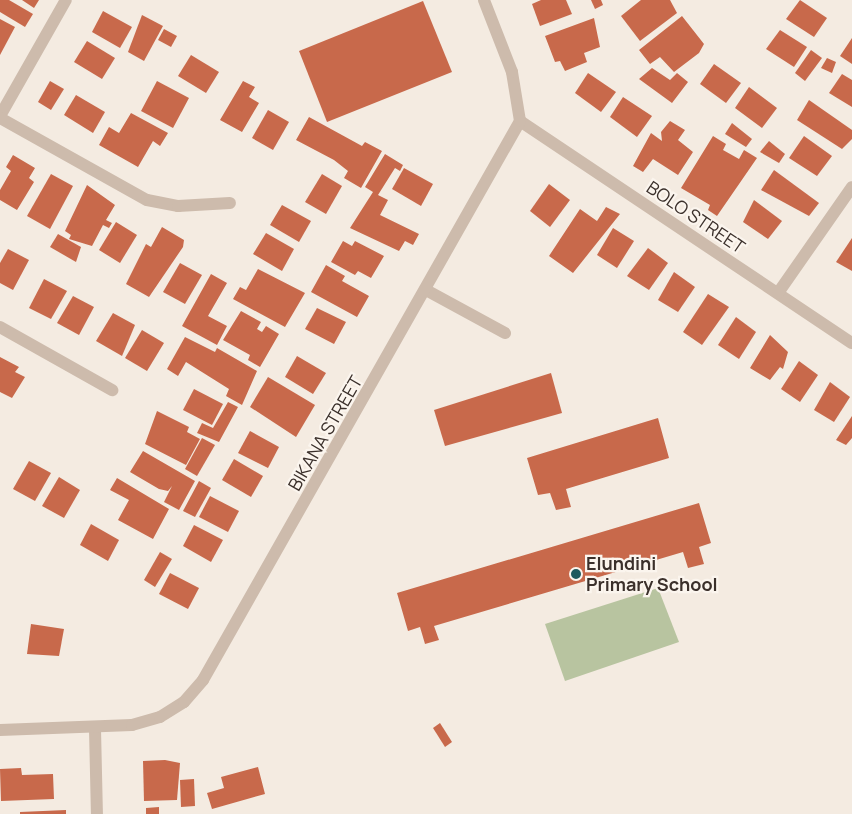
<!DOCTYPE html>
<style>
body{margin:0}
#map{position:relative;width:852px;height:814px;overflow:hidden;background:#f4ebe1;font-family:Manrope,sans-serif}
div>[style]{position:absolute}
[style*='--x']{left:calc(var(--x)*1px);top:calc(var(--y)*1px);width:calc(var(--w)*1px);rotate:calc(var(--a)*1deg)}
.green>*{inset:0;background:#b8c4a0}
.building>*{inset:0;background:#c8694b}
.minor>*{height:12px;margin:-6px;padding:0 6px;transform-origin:6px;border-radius:6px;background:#cdbbac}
.dots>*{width:14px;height:14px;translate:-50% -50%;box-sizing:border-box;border:2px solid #fbf5ee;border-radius:50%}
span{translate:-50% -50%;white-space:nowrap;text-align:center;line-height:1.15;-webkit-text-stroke:4.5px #fbf5ee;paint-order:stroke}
.street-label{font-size:18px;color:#3b302b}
.poi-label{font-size:18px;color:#3b302b;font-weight:700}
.left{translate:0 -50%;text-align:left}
</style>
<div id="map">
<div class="green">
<i style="clip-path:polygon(658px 588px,679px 642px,565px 681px,545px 624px)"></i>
</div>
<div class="building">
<i style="clip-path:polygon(0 0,9px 0,33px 14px,25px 27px,0 12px)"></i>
<i style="clip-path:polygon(22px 0,39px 0,34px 8px)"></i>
<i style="clip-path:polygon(541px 0,566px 0,572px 14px,540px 26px,532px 4px)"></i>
<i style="clip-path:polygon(591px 0,601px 0,603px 5px,595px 9px)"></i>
<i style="clip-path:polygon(641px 0,670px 0,677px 13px,640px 41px,621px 16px)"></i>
<i style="clip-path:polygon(800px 0,827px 18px,814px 37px,786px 19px)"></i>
<i style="clip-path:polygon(423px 1px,452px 72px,327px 122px,299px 51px)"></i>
<i style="clip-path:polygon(103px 11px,132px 27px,120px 48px,92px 32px)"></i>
<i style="clip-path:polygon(142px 15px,163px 26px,144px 61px,128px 52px)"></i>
<i style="clip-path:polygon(682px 16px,704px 44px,699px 53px,674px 72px,660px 57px,650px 64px,639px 50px)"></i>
<i style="clip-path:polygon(594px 18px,600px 47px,584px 53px,587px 62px,565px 71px,560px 61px,555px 62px,545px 36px)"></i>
<i style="clip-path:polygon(0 19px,15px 27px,0 55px)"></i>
<i style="clip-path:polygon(164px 29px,177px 36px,171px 47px,158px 40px)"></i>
<i style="clip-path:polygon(780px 30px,807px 47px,794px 67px,766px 49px)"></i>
<i style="clip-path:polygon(852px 38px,852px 64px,840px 56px)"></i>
<i style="clip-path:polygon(87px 41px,115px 58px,102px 79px,74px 62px)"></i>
<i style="clip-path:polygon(811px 50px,822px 58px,805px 81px,795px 73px)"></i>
<i style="clip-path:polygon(191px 55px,219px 72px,206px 93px,178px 76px)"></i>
<i style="clip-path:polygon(827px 58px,836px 62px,832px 73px,821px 68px)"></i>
<i style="clip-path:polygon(714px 64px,741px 83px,726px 103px,700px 84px)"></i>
<i style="clip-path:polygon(652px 68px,670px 80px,677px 73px,688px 82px,672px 103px,639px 79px)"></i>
<i style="clip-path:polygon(588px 73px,616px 92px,601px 112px,575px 93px)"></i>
<i style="clip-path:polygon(842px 74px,852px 80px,852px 107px,829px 93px)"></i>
<i style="clip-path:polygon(50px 81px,64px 89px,51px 110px,38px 102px)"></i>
<i style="clip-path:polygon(157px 81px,189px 98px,173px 128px,141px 111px)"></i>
<i style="clip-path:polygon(243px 81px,255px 87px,249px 97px,259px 103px,242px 132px,220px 120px)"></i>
<i style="clip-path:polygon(749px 87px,777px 108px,762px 128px,735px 108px)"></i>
<i style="clip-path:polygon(76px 95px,105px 112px,93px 133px,64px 115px)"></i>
<i style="clip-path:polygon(623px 97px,652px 116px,637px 137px,610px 117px)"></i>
<i style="clip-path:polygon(809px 100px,852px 130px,852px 139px,842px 149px,797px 120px)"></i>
<i style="clip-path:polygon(268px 110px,289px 122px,273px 150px,252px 138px)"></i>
<i style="clip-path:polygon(131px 113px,168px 133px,160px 146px,153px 141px,138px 167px,99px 145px,109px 127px,119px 133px)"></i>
<i style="clip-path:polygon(309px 117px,362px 146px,365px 142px,382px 151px,361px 188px,344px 178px,348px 171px,334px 160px,296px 140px)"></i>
<i style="clip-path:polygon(670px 121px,685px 130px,678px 140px,693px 152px,678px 175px,653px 159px,643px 172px,633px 166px,651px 133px,662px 141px,661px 132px)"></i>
<i style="clip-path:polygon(732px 123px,752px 139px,746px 147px,725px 134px)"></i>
<i style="clip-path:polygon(713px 136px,726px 144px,723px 150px,739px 159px,744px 150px,757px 158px,717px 216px,708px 210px,710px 205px,681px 188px)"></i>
<i style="clip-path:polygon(804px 136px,832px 156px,817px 176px,789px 158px)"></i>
<i style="clip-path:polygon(769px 141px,785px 154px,779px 163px,760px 152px)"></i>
<i style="clip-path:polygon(385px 154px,403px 165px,400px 171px,395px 168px,378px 195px,388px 200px,380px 215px,419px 234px,413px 245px,405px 241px,399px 251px,350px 228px,373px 192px,365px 187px)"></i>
<i style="clip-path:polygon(13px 155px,35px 168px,29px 178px,34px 182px,17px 210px,0 200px,0 190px,11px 171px,6px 167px)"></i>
<i style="clip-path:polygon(404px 168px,433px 184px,421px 206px,392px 189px)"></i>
<i style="clip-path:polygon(774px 170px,819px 203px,809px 216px,761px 190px)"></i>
<i style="clip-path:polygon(51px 174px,73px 186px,50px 229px,27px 216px)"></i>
<i style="clip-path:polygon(322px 174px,342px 186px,326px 214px,305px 202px)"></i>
<i style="clip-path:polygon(549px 184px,570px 200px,550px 227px,530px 211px)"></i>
<i style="clip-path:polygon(87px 185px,115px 205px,106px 220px,112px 223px,109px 228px,103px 225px,92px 246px,69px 239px,71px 235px,65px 231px)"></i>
<i style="clip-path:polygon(754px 200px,782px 221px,768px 239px,743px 222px)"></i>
<i style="clip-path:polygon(282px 205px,311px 221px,299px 242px,270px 225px)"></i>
<i style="clip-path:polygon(606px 207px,620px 214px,573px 273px,549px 256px,580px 209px,597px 221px)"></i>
<i style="clip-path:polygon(116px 222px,137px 235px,120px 263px,99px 250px)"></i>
<i style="clip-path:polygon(162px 227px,184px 240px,183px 247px,149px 297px,126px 284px,146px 244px,151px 247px)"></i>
<i style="clip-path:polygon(613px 228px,634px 241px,617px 268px,597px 255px)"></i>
<i style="clip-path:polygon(266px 233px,294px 249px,282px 271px,253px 254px)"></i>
<i style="clip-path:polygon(58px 234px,81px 247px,76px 262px,50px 247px)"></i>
<i style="clip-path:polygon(852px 238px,852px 271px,836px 262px)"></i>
<i style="clip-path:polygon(343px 241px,352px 246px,355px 241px,384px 256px,371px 278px,358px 271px,355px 275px,331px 262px)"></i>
<i style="clip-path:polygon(648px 248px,668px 263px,649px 290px,627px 276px)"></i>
<i style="clip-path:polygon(8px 249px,29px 260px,13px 290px,0 283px,0 263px)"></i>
<i style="clip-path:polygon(180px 263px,202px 275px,185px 304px,163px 292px)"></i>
<i style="clip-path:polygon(326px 265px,345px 276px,342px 281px,369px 296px,357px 317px,311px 292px)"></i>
<i style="clip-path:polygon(258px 269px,305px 293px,285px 327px,233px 299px,240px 287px,246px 290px)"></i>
<i style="clip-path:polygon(674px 272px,695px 287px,678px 312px,658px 300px)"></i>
<i style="clip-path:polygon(211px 274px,227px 283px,208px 316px,227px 326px,217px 345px,182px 326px)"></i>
<i style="clip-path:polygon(44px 279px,67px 291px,51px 319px,29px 308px)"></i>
<i style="clip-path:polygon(708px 294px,729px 307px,702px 345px,683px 332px)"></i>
<i style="clip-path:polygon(73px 296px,94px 307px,79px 335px,57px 323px)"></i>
<i style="clip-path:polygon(317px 308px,346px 322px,334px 344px,305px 329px)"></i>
<i style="clip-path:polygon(241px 311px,261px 322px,257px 329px,262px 332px,266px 326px,279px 334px,260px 367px,248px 360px,250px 355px,223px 340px)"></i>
<i style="clip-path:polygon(113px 313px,135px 325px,122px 356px,96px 341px)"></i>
<i style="clip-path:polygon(736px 317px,756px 332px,739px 359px,718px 345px)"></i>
<i style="clip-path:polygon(142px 330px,164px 343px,147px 371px,125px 358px)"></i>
<i style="clip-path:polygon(770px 335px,788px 352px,783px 369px,780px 367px,770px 380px,750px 368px)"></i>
<i style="clip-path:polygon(185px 337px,215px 352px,217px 348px,257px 371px,242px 405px,226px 396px,229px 389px,186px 362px,178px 376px,167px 369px)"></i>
<i style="clip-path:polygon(297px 356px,326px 373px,313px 394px,285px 377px)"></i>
<i style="clip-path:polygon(0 357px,19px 367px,15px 372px,25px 377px,12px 398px,0 392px)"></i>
<i style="clip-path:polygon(799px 361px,818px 375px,800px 402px,781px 389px)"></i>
<i style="clip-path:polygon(551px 373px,562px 413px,445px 446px,434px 410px)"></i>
<i style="clip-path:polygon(268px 377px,315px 405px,296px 437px,250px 407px)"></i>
<i style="clip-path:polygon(830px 382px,850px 397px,834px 422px,814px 410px)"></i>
<i style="clip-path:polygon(194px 389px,223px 404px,212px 425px,183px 410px)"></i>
<i style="clip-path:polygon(228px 402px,238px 407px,219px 442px,197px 433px,202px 423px,213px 428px)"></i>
<i style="clip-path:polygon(157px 411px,189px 427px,187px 432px,200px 439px,186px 465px,145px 444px)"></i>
<i style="clip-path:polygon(852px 416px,852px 438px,846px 445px,836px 440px)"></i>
<i style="clip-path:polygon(658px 418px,669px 458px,566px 489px,571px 507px,556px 510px,550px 493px,538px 495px,527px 458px)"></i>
<i style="clip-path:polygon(250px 431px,279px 447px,268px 468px,238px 453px)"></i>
<i style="clip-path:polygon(202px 438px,215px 445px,197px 476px,185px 469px)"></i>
<i style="clip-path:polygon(143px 451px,195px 481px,179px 510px,164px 502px,172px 486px,168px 491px,159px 489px,130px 472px)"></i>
<i style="clip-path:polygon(234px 459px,263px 476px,251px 497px,222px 480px)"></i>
<i style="clip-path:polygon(29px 461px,51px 473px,35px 501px,13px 489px)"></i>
<i style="clip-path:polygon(59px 477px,80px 490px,64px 518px,42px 506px)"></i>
<i style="clip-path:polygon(117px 478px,169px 509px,153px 539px,118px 520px,129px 500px,110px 490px)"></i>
<i style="clip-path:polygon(199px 481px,211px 488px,195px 517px,183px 511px)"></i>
<i style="clip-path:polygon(210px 496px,239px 511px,228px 532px,199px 517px)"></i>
<i style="clip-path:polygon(699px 503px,711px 543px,699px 547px,704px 564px,688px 568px,683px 552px,434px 626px,439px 640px,425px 644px,420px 627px,408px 631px,397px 593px)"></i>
<i style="clip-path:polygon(91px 524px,119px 540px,108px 561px,80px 545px)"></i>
<i style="clip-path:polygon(194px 525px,223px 540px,211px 562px,183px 546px)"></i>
<i style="clip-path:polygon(160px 552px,172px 559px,155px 587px,144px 580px)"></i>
<i style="clip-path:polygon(170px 573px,199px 588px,188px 609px,159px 594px)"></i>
<i style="clip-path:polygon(31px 624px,64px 629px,59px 656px,27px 654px)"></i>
<i style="clip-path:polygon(440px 723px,452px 742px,445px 747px,433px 728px)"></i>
<i style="clip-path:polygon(165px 760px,180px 763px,177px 800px,144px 801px,143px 761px)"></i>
<i style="clip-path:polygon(258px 767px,265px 794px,212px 809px,207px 793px,224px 788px,221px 777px)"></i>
<i style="clip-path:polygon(21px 768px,22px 775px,53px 774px,54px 799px,1px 801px,0 769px)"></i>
<i style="clip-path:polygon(194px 779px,195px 806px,181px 807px,180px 780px)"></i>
<i style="clip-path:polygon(159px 807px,159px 814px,146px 814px,146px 808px)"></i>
<i style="clip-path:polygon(66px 810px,66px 814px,20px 814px,20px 812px)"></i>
</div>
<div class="minor">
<i style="--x:0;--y:116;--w:133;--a:-60.4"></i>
<i style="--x:0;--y:118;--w:168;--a:29.2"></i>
<i style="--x:147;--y:200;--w:32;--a:11"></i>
<i style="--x:178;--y:206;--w:52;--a:-3.3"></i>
<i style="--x:520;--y:121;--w:399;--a:33.8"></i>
<i style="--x:426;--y:290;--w:90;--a:28.6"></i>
<i style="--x:778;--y:293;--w:129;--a:-55.1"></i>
<i style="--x:0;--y:327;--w:129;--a:29.4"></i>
<i style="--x:95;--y:729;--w:85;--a:88.7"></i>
<i style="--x:0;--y:730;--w:132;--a:-2.2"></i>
<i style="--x:132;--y:725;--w:29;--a:-16"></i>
<i style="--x:160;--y:717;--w:28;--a:-32"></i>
<i style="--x:184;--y:702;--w:29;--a:-49"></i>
<i style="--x:203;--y:680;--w:643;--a:-60.44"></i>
<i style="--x:520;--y:121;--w:50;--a:-99.3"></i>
<i style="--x:512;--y:72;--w:77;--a:-111.3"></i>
</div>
<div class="dots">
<i style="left:576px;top:574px;background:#1f5a5e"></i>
</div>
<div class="street-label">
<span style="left:696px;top:217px;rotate:34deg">BOLO STREET</span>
<span style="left:325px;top:433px;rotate:-60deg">BIKANA STREET</span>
</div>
<div class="poi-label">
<span class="left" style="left:586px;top:574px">Elundini<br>Primary School</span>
</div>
</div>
